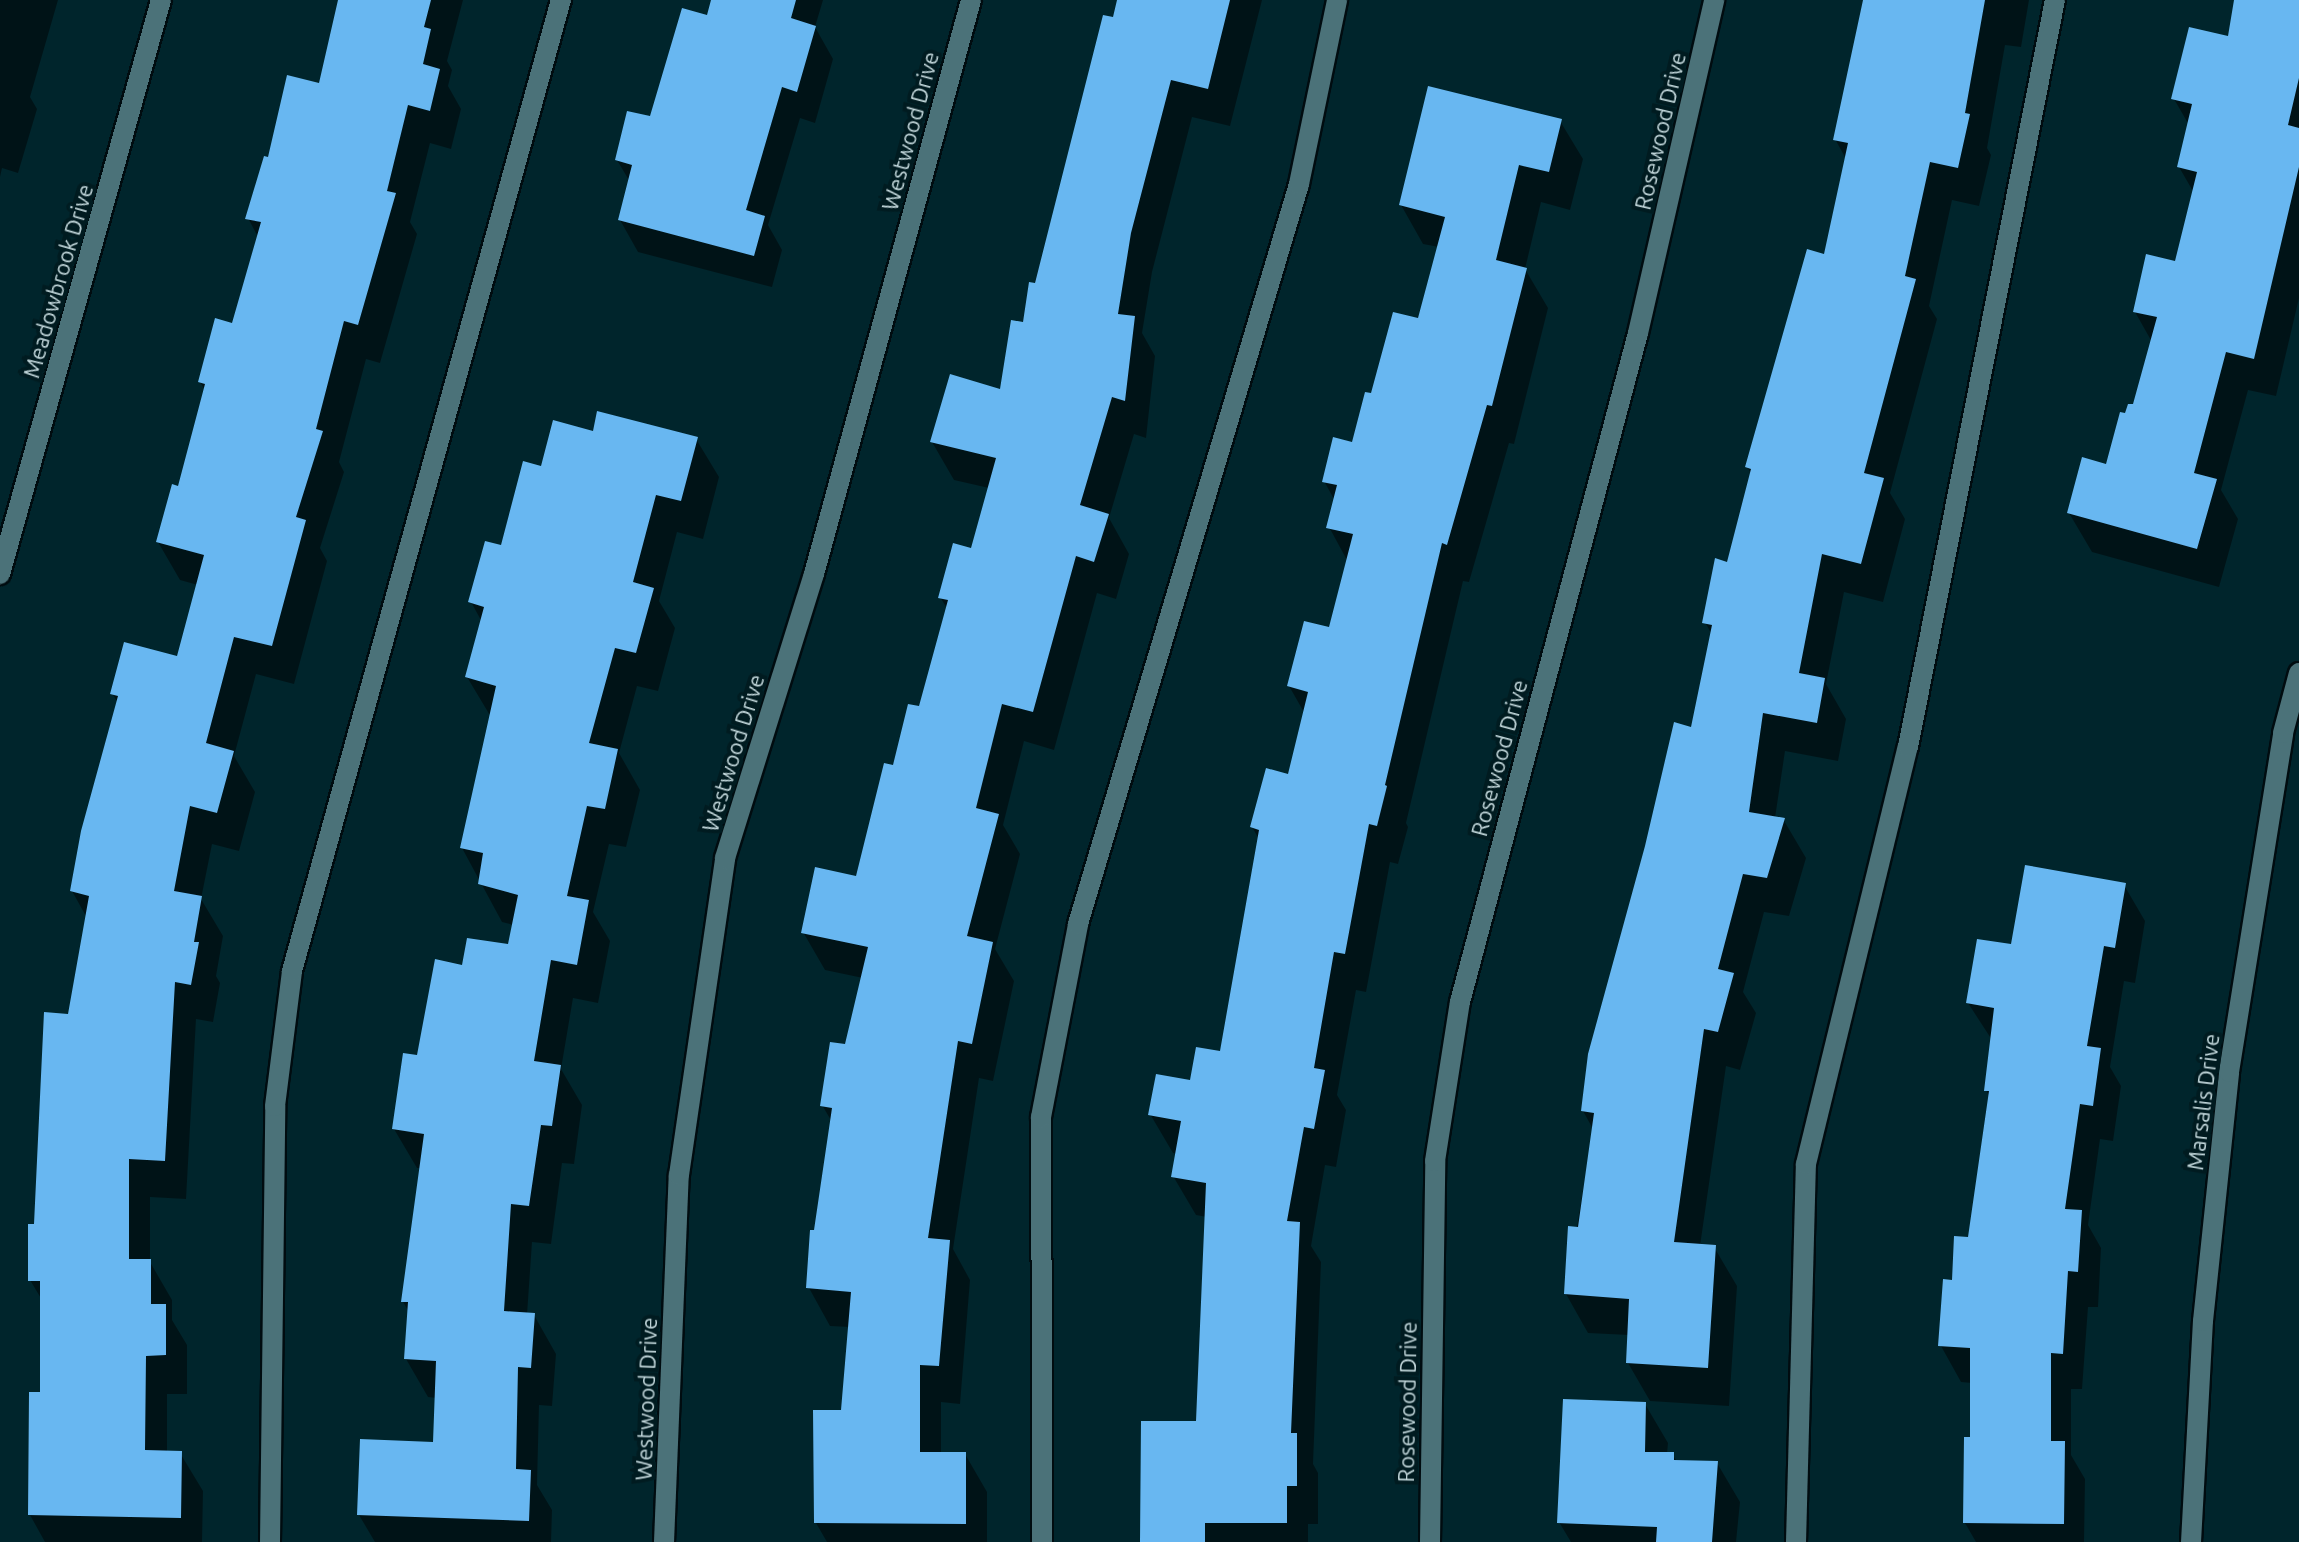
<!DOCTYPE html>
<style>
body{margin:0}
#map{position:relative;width:2299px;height:1542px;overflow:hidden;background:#00252c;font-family:Ubuntu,sans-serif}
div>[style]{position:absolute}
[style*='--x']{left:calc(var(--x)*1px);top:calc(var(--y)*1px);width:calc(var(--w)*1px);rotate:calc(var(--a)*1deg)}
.shadow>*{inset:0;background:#0007}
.building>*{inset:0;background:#68b7f1}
.roads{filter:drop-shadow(2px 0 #000c10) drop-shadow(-2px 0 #000c10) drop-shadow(0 2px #000c10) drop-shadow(0 -2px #000c10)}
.lane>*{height:20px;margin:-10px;padding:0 10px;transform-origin:10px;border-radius:10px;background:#4b7279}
.street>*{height:20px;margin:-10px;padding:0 10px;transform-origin:10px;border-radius:10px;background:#4b7279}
span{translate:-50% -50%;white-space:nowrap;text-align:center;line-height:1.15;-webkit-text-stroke:8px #001b20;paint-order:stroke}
.street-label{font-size:22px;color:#c2d7db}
</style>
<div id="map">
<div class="shadow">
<i style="clip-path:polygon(0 0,58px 0,30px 97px,37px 109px,18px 173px,2px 168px,0 177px)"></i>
<i style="clip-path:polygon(340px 0,463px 0,447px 61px,452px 70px,448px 86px,461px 109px,451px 149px,430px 143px,410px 222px,417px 234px,380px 363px,366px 359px,339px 462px,344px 472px,320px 548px,327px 561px,294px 684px,256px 674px,234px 756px,255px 792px,239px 851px,212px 844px,201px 899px,223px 936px,216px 976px,220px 983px,213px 1022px,196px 1019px,186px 1199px,150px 1197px,150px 1262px,172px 1300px,172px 1320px,187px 1345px,187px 1394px,167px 1394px,167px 1452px,180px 1453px,203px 1491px,202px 1542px,45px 1542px,30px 1515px,42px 1394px,42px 1300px,30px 1280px,36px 1226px,87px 918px,72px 891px,118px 703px,112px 693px,178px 659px,198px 585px,180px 580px,158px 542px,180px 488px,205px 390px,200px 382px,234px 325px,258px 237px,248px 218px,269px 159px,320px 85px)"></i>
<i style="clip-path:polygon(713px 0,823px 0,815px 27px,833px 59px,815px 123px,800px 118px,768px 225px,782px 250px,772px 287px,638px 252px,620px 220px,630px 182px,617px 160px,652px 119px,708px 17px)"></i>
<i style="clip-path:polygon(1119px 0,1262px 0,1230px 126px,1192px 117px,1152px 272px,1142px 333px,1155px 356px,1146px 438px,1134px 434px,1109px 518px,1129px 554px,1116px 599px,1097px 593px,1054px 750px,1024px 741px,1003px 825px,1020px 854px,995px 949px,1014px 981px,993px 1081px,979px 1078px,953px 1249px,970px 1280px,960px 1404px,941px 1402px,941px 1454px,965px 1454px,987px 1492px,987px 1542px,827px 1542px,816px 1523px,843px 1412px,850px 1327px,830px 1326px,809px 1288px,832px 1122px,822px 1105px,846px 1047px,863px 978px,825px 970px,803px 932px,857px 878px,894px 767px,920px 709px,948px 610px,940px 597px,972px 550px,989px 488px,954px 480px,932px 442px,1002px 392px)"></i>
<i style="clip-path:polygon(1863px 0,2029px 0,2021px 47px,2005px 45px,1987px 148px,1991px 155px,1979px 206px,1952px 200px,1929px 306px,1937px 319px,1890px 493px,1905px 519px,1883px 602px,1844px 592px,1826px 684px,1846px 719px,1838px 761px,1785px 751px,1775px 818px,1783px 819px,1806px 858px,1789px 916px,1764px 912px,1743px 992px,1756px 1013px,1740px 1070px,1726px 1066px,1700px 1246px,1714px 1247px,1737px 1286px,1729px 1406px,1650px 1401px,1628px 1363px,1629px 1335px,1588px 1333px,1566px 1294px,1593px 1129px,1583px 1111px,1693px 730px,1712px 635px,1705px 622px,1728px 565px,1752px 475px,1747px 467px,1826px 256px,1846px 159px,1835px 139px)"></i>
<i style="clip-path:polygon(2236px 0,2299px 0,2299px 298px,2276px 396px,2248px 390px,2221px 490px,2238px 519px,2219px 587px,2092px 552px,2069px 513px,2108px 466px,2126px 416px,2135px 407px,2152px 342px,2135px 312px,2176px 264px,2194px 193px,2179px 167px,2189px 125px,2174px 99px,2229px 39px)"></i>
<i style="clip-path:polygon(1560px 121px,1583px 159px,1570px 210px,1541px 202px,1525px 269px,1548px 308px,1514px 444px,1509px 443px,1469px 582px,1463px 581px,1406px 823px,1408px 827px,1398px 864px,1390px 862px,1366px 992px,1356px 990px,1337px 1095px,1346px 1110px,1336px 1167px,1325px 1165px,1311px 1246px,1321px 1262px,1313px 1464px,1318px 1473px,1318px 1524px,1308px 1524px,1308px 1542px,1142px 1542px,1198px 1423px,1207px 1217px,1196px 1215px,1173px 1176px,1177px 1154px,1173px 1153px,1150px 1114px,1222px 1053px,1259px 839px,1252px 827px,1289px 776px,1305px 714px,1289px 686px,1331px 630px,1348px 562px,1329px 527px,1335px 501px,1324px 481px,1354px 445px,1372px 396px,1419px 321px,1439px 247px,1423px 244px,1401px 205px)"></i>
<i style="clip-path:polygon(594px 433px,696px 439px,719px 477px,703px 539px,677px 532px,659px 601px,675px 628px,658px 691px,637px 686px,619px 753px,640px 790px,626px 847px,609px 844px,593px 912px,610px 941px,598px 1003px,573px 998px,561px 1069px,582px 1105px,574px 1164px,562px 1163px,551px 1244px,532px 1242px,527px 1315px,534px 1315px,556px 1354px,552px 1406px,539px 1405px,537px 1485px,552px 1510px,551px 1542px,375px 1542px,359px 1515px,435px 1444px,437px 1398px,428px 1397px,406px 1359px,409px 1312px,403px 1302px,421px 1168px,417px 1168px,394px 1129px,419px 1057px,464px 967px,509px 947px,514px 925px,502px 922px,462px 848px,491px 717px,467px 677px,482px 622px,471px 602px,542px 468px)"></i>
<i style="clip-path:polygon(2124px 885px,2145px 921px,2135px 983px,2124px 981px,2110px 1067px,2121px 1086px,2113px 1141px,2100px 1139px,2088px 1225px,2101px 1248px,2098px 1307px,2088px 1307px,2082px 1389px,2071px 1389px,2071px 1455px,2085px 1479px,2084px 1542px,1976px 1542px,1965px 1523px,1972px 1439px,1972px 1383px,1961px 1382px,1941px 1346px,1954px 1282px,1970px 1239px,1990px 1097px,1986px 1090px,1992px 1040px,1968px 1003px,2012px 946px)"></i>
<i style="clip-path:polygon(1645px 1404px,1668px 1443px,1667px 1454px,1672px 1454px,1676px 1460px,1717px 1463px,1740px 1502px,1736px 1542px,1571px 1542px,1559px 1522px)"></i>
</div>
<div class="building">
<i style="clip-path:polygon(338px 0,431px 0,424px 27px,431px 29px,423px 64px,440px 69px,430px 111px,408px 105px,387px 191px,396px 193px,358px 325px,344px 321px,316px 429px,323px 431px,296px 517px,306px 520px,272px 646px,234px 637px,206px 743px,234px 751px,217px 813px,190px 806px,174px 891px,202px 896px,194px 942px,199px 942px,191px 985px,175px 982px,165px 1161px,129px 1159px,129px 1259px,151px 1259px,151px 1304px,166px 1304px,166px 1355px,146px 1356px,145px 1450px,182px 1451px,181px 1518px,28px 1515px,29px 1392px,40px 1392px,40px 1281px,28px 1281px,28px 1224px,34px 1224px,44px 1012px,68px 1014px,89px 896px,70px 891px,81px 831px,118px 696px,110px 694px,124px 642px,177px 656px,204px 555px,156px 542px,172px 484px,178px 486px,205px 384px,198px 382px,215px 318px,232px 323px,261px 222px,245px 219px,264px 156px,268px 157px,287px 75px,319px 83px)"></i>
<i style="clip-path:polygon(711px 0,796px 0,791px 18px,816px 26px,797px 92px,782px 87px,746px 210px,765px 216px,754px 256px,618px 220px,632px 165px,615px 160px,627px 111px,650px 116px,682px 8px,707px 15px)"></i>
<i style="clip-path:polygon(1117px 0,1230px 0,1208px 89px,1171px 80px,1131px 233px,1118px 314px,1135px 316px,1125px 401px,1112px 397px,1080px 505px,1109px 514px,1094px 562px,1076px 556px,1033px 712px,1002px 704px,976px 808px,999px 814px,967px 936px,993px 942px,972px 1044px,958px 1041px,928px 1238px,950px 1240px,939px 1366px,920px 1365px,920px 1452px,966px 1452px,966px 1524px,814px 1523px,813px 1410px,841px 1410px,851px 1292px,806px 1288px,810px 1230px,814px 1230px,832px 1108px,820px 1106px,830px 1042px,845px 1044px,868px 947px,801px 933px,815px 867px,856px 876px,884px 763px,893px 765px,908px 704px,919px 706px,948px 600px,938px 598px,953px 543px,971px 548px,996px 458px,930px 442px,950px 374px,1000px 389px,1011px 320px,1023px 322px,1029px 282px,1035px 283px,1103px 15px,1113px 17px)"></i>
<i style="clip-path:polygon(1863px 0,1985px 0,1965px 113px,1970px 114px,1958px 168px,1930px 162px,1905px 276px,1916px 279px,1864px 473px,1884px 478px,1861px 564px,1822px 554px,1799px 673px,1825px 678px,1817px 723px,1763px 713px,1749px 812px,1785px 818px,1767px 878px,1743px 874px,1718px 969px,1734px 973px,1718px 1032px,1704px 1029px,1674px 1242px,1716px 1245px,1708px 1368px,1626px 1363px,1629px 1299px,1564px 1294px,1568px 1226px,1578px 1227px,1594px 1113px,1581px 1111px,1588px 1054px,1645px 846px,1674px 722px,1691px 727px,1712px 625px,1702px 623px,1715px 558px,1727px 562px,1751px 469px,1745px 467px,1807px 249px,1824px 254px,1848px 143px,1833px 140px)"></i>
<i style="clip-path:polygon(2234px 0,2299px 0,2299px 78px,2288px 125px,2299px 128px,2299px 167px,2254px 359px,2226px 352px,2194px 473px,2217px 479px,2197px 549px,2067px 513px,2082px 457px,2106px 464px,2120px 412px,2125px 413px,2128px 404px,2133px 404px,2157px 317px,2133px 312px,2146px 254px,2175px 261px,2197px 172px,2177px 167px,2192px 104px,2171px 99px,2189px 27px,2228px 36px)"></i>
<i style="clip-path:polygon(1428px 86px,1562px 119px,1549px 172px,1519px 165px,1496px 260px,1527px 268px,1492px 406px,1487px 405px,1447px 545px,1442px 543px,1385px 785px,1387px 786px,1377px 826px,1369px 824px,1345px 954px,1334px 952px,1314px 1068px,1325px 1070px,1314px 1129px,1304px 1127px,1287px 1221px,1300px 1222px,1291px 1433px,1297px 1433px,1297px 1486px,1287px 1486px,1287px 1523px,1205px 1523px,1205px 1542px,1140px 1542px,1141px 1421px,1196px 1421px,1206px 1183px,1171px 1177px,1181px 1121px,1148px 1115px,1156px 1074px,1190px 1080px,1196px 1047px,1220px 1051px,1259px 830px,1250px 827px,1266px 768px,1288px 774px,1308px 692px,1287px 686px,1304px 621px,1329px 627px,1353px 534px,1326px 528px,1337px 485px,1322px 482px,1333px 437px,1352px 442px,1365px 392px,1371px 393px,1393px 312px,1418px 318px,1445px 217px,1399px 205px)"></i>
<i style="clip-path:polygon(597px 411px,698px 437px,681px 501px,656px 495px,633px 582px,654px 588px,636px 653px,615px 648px,589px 743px,618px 749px,605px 809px,587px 806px,567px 896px,589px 900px,577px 965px,551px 960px,534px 1061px,561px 1065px,552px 1126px,541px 1125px,529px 1206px,511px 1204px,504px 1311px,535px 1313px,531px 1368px,518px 1367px,516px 1469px,531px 1470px,529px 1521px,357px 1515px,360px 1439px,433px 1442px,436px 1361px,404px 1359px,408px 1302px,401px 1302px,424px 1134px,392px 1129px,403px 1053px,417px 1055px,435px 959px,462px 965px,467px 938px,508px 944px,518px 895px,478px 884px,483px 853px,460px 848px,496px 686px,465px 677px,484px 607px,468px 602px,485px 541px,501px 545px,523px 461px,541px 466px,553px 420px,593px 431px)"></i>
<i style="clip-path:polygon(2025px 865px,2126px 883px,2115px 948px,2104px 946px,2087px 1046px,2101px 1048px,2093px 1106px,2080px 1104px,2065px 1209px,2082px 1210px,2078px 1272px,2068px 1271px,2063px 1354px,2051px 1353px,2051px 1441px,2065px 1441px,2064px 1524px,1963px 1523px,1964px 1437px,1970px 1437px,1970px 1348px,1938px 1346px,1943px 1279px,1952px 1280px,1954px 1236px,1968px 1237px,1989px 1091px,1984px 1091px,1994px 1008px,1966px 1003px,1977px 939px,2011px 944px)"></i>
<i style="clip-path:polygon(1563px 1399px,1646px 1402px,1645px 1452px,1674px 1452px,1674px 1460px,1718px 1461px,1712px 1542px,1656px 1542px,1657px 1527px,1557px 1523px)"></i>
</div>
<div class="roads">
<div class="lane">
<i style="--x:270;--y:1542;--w:436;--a:-89.3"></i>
<i style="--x:275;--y:1106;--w:136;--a:-82.8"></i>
<i style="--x:292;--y:971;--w:1008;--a:-74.52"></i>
<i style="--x:1042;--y:1542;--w:425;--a:-90.1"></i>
<i style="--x:1041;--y:1117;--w:197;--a:-79.1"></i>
<i style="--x:1078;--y:924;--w:772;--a:-73.37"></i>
<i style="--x:1299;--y:184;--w:188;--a:-78.3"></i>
<i style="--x:1796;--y:1542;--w:378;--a:-88.5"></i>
<i style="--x:1806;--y:1164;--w:429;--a:-76.3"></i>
<i style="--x:1908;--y:747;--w:761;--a:-78.87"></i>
</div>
<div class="street">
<i style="--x:0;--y:574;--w:596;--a:-74.33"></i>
<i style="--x:664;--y:1542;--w:367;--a:-87.7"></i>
<i style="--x:679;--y:1175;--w:320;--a:-81.7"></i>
<i style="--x:725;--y:858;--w:298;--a:-72.6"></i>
<i style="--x:814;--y:574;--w:595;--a:-74.7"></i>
<i style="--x:1430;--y:1542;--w:381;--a:-89.2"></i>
<i style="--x:1435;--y:1161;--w:161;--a:-81.1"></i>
<i style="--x:1460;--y:1002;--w:692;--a:-75.1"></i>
<i style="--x:1638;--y:333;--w:342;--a:-77.1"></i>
<i style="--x:2191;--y:1542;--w:221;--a:-86.9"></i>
<i style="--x:2203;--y:1321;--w:250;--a:-84"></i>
<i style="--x:2229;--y:1072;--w:343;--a:-80.9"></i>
<i style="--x:2283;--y:733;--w:62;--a:-75.1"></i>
</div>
</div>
<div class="street-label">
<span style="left:910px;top:131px;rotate:-75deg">Westwood Drive</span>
<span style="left:1660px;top:131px;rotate:-77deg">Rosewood Drive</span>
<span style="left:58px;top:281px;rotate:-74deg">Meadowbrook Drive</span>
<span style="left:733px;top:753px;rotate:-73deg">Westwood Drive</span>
<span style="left:1499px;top:758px;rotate:-75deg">Rosewood Drive</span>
<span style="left:2203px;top:1102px;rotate:-83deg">Marsalis Drive</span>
<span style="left:646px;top:1399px;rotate:-88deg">Westwood Drive</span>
<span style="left:1407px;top:1402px;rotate:-89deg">Rosewood Drive</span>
</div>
</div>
